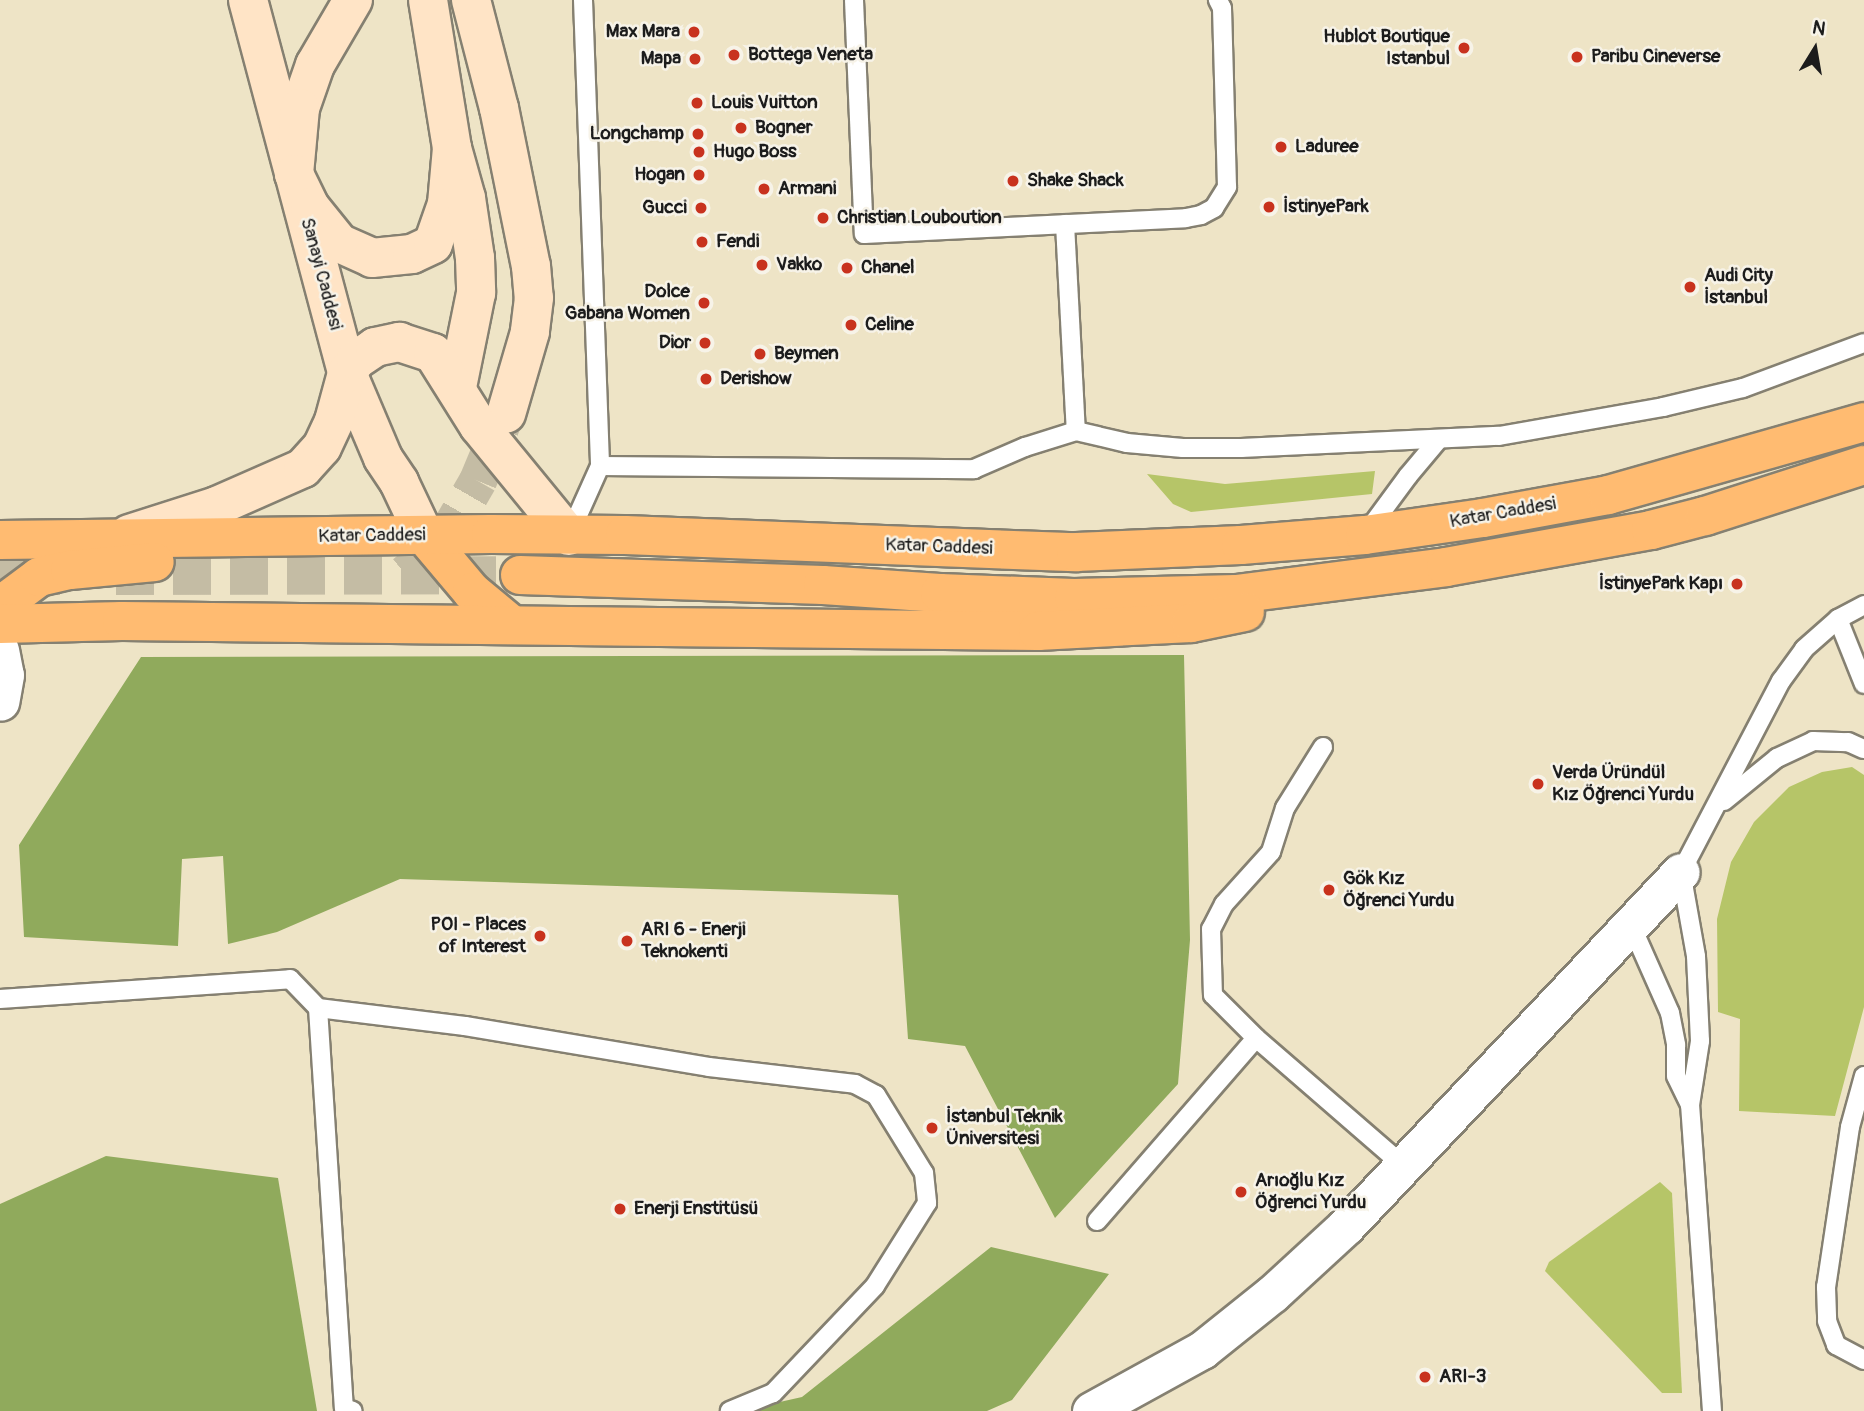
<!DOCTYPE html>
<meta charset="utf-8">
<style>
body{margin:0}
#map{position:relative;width:1864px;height:1411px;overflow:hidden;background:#eee4c6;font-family:Pangolin,sans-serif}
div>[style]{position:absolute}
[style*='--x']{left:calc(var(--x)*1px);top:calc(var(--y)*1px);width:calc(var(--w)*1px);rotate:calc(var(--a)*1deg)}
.green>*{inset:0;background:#b6c568}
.forest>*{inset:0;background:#90aa5c}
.secondary-tunnel>*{height:38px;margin-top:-19px;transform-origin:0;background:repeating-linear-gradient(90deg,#c4bca4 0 38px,transparent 0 57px)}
.primary-tunnel>*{height:38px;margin-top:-19px;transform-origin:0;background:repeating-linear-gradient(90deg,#c4bca4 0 38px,transparent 0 57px)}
.roads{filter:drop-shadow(2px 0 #858071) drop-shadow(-2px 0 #858071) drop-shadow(0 2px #858071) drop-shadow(0 -2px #858071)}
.lane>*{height:18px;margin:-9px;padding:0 9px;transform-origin:9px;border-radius:9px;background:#fff}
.street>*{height:37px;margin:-18.5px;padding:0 18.5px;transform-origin:18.5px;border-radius:18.5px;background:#fff}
.secondary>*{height:38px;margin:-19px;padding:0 19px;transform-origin:19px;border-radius:19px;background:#ffe4c6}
.primary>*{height:38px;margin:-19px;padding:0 19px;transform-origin:19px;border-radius:19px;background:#ffbb71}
.dots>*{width:19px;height:19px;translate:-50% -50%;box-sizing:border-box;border:4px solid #f7f3e8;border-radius:50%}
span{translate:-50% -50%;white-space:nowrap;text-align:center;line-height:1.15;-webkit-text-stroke:5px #f7f3e8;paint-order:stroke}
.poi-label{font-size:19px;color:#1c1c1c;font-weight:700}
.right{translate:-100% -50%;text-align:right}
.left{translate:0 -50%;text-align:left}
.street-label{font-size:19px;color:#1c1c1c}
.north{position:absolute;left:1780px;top:14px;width:70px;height:70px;-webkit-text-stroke:5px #f7f3e8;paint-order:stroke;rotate:11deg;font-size:19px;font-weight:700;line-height:28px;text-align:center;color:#1c1c1c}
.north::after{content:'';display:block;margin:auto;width:24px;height:32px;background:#1c1c1c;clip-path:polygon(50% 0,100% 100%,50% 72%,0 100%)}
</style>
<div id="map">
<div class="green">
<i style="clip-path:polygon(1375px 471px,1372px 494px,1191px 512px,1173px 504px,1147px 474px,1225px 484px)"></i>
<i style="clip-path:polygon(1852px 767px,1864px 775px,1864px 1007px,1835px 1116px,1739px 1111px,1740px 1019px,1718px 1012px,1717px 919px,1731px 862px,1754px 822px,1789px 787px,1822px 772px)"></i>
<i style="clip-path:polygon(1660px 1182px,1672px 1193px,1682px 1393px,1662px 1393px,1545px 1271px,1549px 1262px)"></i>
</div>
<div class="forest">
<i style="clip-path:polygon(1184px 655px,1190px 940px,1178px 1084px,1055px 1218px,965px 1046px,908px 1039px,898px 895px,400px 879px,277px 932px,228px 944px,223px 856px,182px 859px,178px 946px,24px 937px,19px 845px,141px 657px)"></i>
<i style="clip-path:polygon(106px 1156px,278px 1178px,317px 1411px,0 1411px,0 1204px)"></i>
<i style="clip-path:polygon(991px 1247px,1109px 1274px,1012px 1400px,987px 1411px,740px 1411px,802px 1397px)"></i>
</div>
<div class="secondary-tunnel">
<i style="--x:405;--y:574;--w:46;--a:-38.9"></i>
<i style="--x:441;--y:545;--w:74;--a:-60"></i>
<i style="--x:478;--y:481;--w:70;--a:-67.4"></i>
</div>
<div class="primary-tunnel">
<i style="--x:0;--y:576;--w:60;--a:0"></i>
<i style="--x:116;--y:576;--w:404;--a:-0.1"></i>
</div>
<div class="roads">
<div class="lane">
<i style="--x:583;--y:0;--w:466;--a:87.9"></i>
<i style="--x:854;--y:0;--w:234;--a:87.6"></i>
<i style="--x:864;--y:234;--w:322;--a:-2.8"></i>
<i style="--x:1186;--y:218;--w:15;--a:-11"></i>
<i style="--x:1201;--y:215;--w:15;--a:-28"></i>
<i style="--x:1214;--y:208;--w:25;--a:-58"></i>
<i style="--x:1227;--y:187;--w:179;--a:-91.6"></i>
<i style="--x:1222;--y:8;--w:9;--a:-117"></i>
<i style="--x:1065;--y:224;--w:207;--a:87"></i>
<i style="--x:1366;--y:533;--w:71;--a:-53.6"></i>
<i style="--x:1408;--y:476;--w:48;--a:-50"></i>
<i style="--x:569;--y:535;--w:76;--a:-65.8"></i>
<i style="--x:600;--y:466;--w:374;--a:0.5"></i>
<i style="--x:974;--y:469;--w:56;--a:-23.3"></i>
<i style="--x:1025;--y:447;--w:53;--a:-17.4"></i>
<i style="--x:1076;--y:431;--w:52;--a:13.2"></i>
<i style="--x:1127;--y:443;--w:56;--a:5.1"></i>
<i style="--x:1183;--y:448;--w:58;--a:0"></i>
<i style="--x:1241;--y:448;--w:258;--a:-2.7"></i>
<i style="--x:1499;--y:436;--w:167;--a:-10"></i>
<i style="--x:1663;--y:407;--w:82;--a:-13.4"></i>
<i style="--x:1743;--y:388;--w:129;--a:-20.4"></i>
<i style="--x:1838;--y:619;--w:70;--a:68.2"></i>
<i style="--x:1323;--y:747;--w:72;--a:121.9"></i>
<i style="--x:1285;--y:808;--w:46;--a:107.7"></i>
<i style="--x:1271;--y:852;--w:70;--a:132.1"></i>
<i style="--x:1224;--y:904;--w:28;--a:117"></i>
<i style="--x:1211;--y:929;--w:66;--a:88.3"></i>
<i style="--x:1213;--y:995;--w:61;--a:45"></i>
<i style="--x:1256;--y:1038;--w:196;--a:40.9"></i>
<i style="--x:1724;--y:801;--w:68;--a:-39.1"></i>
<i style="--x:1777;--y:758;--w:40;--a:-25"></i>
<i style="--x:1813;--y:741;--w:35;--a:2"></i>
<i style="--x:1848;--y:742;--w:17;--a:24"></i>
<i style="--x:1631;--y:925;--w:96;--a:66.1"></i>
<i style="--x:1670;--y:1013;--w:33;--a:79"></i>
<i style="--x:1676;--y:1045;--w:31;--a:90"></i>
<i style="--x:1676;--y:1076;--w:32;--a:64"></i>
<i style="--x:0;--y:999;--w:291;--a:-3.9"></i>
<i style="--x:290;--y:979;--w:40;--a:46"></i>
<i style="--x:318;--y:1008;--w:148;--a:7"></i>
<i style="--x:465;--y:1026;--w:247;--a:9.5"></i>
<i style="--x:709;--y:1067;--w:147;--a:6.6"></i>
<i style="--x:855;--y:1084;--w:24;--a:28"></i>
<i style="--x:876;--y:1095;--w:92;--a:58.4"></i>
<i style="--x:924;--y:1173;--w:30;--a:84"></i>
<i style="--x:927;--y:1203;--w:98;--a:122.1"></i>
<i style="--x:875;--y:1286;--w:148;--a:133.6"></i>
<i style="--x:773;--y:1393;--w:47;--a:157.3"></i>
<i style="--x:318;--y:1008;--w:401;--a:86.3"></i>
<i style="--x:344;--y:1408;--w:9;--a:18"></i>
<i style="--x:1864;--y:1076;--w:53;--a:105.4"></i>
<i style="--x:1850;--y:1127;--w:162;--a:98.5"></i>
<i style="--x:1826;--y:1287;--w:34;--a:88"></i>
<i style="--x:1827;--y:1321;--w:26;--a:69"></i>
<i style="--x:1836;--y:1345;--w:32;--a:28"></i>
<i style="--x:1097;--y:1221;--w:242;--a:-49"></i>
<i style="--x:1712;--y:1411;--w:307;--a:-94.1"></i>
<i style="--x:1690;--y:1105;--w:65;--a:-81.1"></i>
<i style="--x:1700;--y:1041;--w:85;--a:-92.7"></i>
<i style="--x:1696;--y:956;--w:85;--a:-100.1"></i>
<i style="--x:1681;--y:872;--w:216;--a:-62.4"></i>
<i style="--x:1781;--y:681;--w:39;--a:-54"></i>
<i style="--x:1804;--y:649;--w:45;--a:-41.4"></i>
<i style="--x:1838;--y:619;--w:30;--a:-28"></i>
</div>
<div class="street">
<i style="--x:0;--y:650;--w:25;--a:79"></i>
<i style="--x:5;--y:675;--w:27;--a:100"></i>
<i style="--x:1091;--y:1411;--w:127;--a:-28.8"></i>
<i style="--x:1202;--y:1350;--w:90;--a:-38.7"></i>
<i style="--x:1272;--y:1294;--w:100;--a:-42.6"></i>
<i style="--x:1346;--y:1226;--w:487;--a:-46.6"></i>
</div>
<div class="secondary">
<i style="--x:248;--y:0;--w:386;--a:75.1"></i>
<i style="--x:347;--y:373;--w:92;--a:67"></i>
<i style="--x:383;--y:458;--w:29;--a:56"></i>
<i style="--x:399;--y:482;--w:59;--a:64.7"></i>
<i style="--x:353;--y:0;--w:75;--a:120.3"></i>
<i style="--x:315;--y:65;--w:46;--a:109.2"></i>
<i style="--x:300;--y:108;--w:66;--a:95.2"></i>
<i style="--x:294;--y:174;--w:37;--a:64"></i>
<i style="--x:310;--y:207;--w:46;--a:51.1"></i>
<i style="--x:339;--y:243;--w:36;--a:24"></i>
<i style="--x:372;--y:258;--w:40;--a:-5.7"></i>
<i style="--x:412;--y:254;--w:23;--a:-25"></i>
<i style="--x:433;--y:244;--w:42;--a:-70.7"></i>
<i style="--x:447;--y:204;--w:56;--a:-84.9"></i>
<i style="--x:428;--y:0;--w:150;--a:80.8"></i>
<i style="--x:452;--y:148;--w:52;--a:74.4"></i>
<i style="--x:466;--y:198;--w:61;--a:81.5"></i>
<i style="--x:475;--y:258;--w:35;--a:88"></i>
<i style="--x:476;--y:293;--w:96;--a:101.4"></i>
<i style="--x:471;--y:0;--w:112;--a:75.5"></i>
<i style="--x:499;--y:108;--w:161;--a:78.6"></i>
<i style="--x:531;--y:266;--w:32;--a:85"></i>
<i style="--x:534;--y:298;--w:34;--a:97"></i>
<i style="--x:530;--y:332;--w:85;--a:106.3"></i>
<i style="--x:129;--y:534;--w:92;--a:-17.7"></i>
<i style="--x:217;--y:506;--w:94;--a:-23.8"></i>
<i style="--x:303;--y:468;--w:28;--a:-48"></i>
<i style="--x:322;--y:447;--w:29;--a:-65"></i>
<i style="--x:334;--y:421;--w:50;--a:-74.8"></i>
<i style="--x:347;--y:373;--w:16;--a:-55"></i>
<i style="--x:356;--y:360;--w:23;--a:-34"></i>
<i style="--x:375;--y:347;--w:25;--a:-12"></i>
<i style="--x:399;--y:342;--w:36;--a:18"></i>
<i style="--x:433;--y:353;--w:86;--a:57.8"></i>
<i style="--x:479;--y:426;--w:142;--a:50.7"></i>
</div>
<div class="primary">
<i style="--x:424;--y:535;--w:75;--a:49.9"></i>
<i style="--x:472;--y:592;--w:52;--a:39.5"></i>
<i style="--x:0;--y:540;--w:491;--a:-0.7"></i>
<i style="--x:491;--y:534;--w:134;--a:0.4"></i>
<i style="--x:625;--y:535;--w:451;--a:2.2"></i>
<i style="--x:1076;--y:552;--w:165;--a:-2.4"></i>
<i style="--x:1241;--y:545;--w:124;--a:-4.6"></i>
<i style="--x:1365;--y:535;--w:119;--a:-8.2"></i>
<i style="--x:1483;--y:518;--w:127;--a:-10.4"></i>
<i style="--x:1608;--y:495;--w:266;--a:-15.9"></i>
<i style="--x:520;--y:575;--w:303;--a:1.9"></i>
<i style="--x:823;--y:585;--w:117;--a:3.9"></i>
<i style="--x:940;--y:593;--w:134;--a:2.1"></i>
<i style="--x:1074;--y:598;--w:162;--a:-1.4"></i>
<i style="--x:1236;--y:594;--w:212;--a:-7.3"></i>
<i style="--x:1446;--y:567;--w:208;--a:-10.2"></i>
<i style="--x:1651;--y:530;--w:56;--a:-14.5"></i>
<i style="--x:1705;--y:516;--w:167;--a:-17.8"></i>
<i style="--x:0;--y:606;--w:49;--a:-36.6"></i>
<i style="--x:39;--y:577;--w:32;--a:-13"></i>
<i style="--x:70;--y:570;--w:85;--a:-5.4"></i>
<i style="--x:0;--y:624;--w:122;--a:-1.4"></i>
<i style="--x:122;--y:621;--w:916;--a:0.63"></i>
<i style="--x:1038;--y:631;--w:153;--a:-3"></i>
<i style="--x:1191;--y:623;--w:55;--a:-11.5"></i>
</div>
</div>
<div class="dots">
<i style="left:694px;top:32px;background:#c8321e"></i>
<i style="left:1464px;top:48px;background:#c8321e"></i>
<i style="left:734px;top:55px;background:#c8321e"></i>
<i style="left:1577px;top:57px;background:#c8321e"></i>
<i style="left:695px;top:59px;background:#c8321e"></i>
<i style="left:697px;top:103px;background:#c8321e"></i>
<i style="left:741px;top:128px;background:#c8321e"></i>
<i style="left:698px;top:134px;background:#c8321e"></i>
<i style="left:1281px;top:147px;background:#c8321e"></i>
<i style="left:699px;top:152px;background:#c8321e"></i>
<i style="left:699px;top:175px;background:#c8321e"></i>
<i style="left:1013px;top:181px;background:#c8321e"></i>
<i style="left:764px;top:189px;background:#c8321e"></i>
<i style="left:1269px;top:207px;background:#c8321e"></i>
<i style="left:701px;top:208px;background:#c8321e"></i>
<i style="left:823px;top:218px;background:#c8321e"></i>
<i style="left:702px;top:242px;background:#c8321e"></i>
<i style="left:762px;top:265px;background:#c8321e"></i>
<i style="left:847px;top:268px;background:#c8321e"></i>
<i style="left:1690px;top:287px;background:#c8321e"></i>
<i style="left:704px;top:303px;background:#c8321e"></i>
<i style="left:851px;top:325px;background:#c8321e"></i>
<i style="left:705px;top:343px;background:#c8321e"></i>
<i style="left:760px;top:354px;background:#c8321e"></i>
<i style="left:706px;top:379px;background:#c8321e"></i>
<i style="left:1737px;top:584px;background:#c8321e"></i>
<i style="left:1538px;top:784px;background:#c8321e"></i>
<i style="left:1329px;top:890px;background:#c8321e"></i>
<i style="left:540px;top:936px;background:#c8321e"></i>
<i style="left:627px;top:941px;background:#c8321e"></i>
<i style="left:932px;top:1128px;background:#c8321e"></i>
<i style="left:1241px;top:1192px;background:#c8321e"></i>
<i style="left:620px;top:1209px;background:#c8321e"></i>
<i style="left:1425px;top:1377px;background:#c8321e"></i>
</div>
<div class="poi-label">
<span class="right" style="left:680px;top:32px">Max Mara</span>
<span class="right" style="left:1450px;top:48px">Hublot Boutique<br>Istanbul</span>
<span class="left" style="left:748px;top:55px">Bottega Veneta</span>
<span class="left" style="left:1591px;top:57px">Paribu Cineverse</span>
<span class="right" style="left:681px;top:59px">Mapa</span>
<span class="left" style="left:711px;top:103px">Louis Vuitton</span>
<span class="left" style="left:755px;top:128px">Bogner</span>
<span class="right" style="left:684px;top:134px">Longchamp</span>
<span class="left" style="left:1295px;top:147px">Laduree</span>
<span class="left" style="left:713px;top:152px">Hugo Boss</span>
<span class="right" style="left:685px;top:175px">Hogan</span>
<span class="left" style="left:1027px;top:181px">Shake Shack</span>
<span class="left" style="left:778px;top:189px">Armani</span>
<span class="left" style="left:1283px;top:207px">İstinyePark</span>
<span class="right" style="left:687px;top:208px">Gucci</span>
<span class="left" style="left:837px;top:218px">Christian Louboution</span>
<span class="left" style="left:716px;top:242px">Fendi</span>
<span class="left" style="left:776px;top:265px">Vakko</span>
<span class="left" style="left:861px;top:268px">Chanel</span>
<span class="left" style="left:1704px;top:287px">Audi City<br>İstanbul</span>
<span class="right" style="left:690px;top:303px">Dolce<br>Gabana Women</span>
<span class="left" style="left:865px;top:325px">Celine</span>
<span class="right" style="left:691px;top:343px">Dior</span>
<span class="left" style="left:774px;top:354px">Beymen</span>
<span class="left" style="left:720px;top:379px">Derishow</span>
<span class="right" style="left:1723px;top:584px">İstinyePark Kapı</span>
<span class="left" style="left:1552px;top:784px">Verda Üründül<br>Kız Öğrenci Yurdu</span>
<span class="left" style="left:1343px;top:890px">Gök Kız<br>Öğrenci Yurdu</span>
<span class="right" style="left:526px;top:936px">POI - Places<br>of Interest</span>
<span class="left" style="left:641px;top:941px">ARI 6 - Enerji<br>Teknokenti</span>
<span class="left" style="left:946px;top:1128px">İstanbul Teknik<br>Üniversitesi</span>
<span class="left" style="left:1255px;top:1192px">Arıoğlu Kız<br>Öğrenci Yurdu</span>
<span class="left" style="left:634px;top:1209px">Enerji Enstitüsü</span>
<span class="left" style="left:1439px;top:1377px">ARI-3</span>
</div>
<div class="street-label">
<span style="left:321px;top:274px;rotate:75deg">Sanayi Caddesi</span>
<span style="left:1503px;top:513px;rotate:-10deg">Katar Caddesi</span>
<span style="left:372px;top:536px;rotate:-1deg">Katar Caddesi</span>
<span style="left:939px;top:547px;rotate:2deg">Katar Caddesi</span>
</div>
<div class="north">N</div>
</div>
